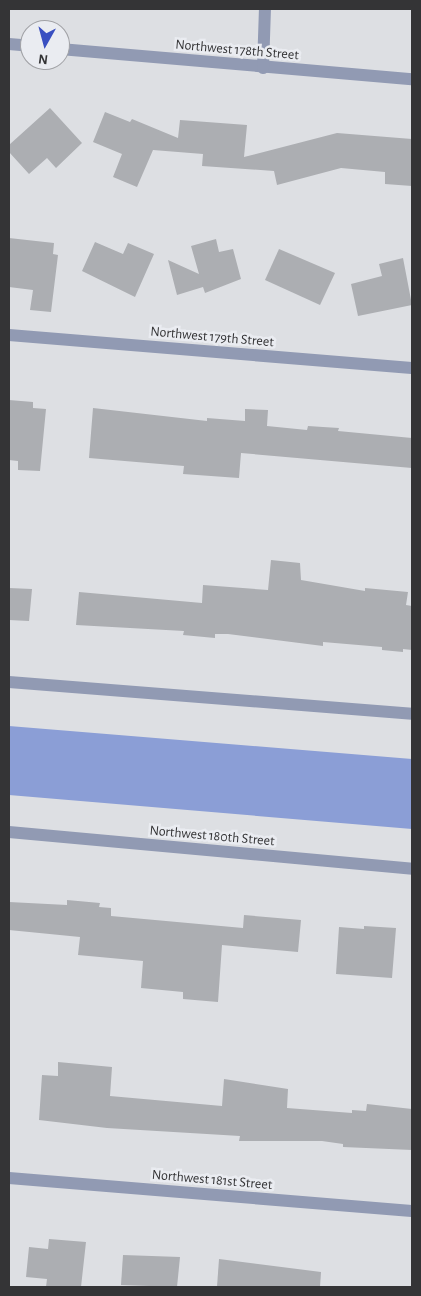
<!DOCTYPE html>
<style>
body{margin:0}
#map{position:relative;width:421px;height:1296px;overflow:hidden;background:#dddfe3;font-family:"Alegreya Sans",sans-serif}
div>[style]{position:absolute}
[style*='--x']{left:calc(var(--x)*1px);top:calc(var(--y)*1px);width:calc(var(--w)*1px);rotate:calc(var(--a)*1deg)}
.water>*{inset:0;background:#8b9ed6}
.building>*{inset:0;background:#acaeb2}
.minor>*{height:12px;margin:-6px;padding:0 6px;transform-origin:6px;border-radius:6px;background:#919ab3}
span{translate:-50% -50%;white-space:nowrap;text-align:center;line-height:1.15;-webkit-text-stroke:5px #eaecf1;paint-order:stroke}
.street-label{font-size:14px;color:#343436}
.frame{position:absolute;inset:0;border:10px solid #343436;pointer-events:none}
.north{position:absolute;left:20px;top:20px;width:50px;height:50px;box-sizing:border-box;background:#eaecf1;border:1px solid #a1a2a6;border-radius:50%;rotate:187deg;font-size:14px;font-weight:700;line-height:20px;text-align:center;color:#343436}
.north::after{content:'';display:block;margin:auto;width:18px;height:22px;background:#394fc1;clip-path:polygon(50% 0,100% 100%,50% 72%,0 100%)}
</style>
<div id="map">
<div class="water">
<i style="clip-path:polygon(9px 726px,412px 759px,412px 829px,9px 795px)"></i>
</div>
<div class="building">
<i style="clip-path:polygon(50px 108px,82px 143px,56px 168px,47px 158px,29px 174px,9px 152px,9px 145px)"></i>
<i style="clip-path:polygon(105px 112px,130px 122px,132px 119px,178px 138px,180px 120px,247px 125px,244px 157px,337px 133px,412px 139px,412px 186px,385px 184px,385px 172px,341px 168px,277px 185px,274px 171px,202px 166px,203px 154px,153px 150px,137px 187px,113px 177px,122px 154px,93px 142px)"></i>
<i style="clip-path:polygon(9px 238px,54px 243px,53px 254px,58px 255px,51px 312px,30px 310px,33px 290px,9px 287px)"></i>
<i style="clip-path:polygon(216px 239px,219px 252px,233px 249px,241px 279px,205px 293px,203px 287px,177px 295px,168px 260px,199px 274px,191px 246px)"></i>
<i style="clip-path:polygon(95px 242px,123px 254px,128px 243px,154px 254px,135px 297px,82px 271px)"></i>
<i style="clip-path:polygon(279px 249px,335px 273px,320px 305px,265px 280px)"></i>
<i style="clip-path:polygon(403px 258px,412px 305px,358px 316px,351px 284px,382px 276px,379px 264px)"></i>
<i style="clip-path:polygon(9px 400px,33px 402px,33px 408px,46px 409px,40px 471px,18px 470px,18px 461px,9px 460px)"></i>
<i style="clip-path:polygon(93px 408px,207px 421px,207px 418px,245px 421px,245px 409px,268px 410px,267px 426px,307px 430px,308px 426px,323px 427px,339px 428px,338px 431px,412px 438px,412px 468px,241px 453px,239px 478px,183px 474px,184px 466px,89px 458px)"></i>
<i style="clip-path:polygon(271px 560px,300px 563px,301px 580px,365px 591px,365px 588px,408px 592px,406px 605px,412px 606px,412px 650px,403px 649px,403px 652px,382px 650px,382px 647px,323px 642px,323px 646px,228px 634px,215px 634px,215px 638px,183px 635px,184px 631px,76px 625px,79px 592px,202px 603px,203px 585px,268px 590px)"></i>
<i style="clip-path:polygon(9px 588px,32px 589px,29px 621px,9px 620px)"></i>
<i style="clip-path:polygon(67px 900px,100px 903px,99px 907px,111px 908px,111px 916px,243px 928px,244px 915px,301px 920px,298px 952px,222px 945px,218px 1002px,183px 999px,183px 992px,141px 988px,143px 961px,78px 955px,80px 937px,9px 930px,9px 902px,67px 905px)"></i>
<i style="clip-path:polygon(364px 926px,396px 928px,392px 978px,336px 974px,339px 927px,364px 929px)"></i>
<i style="clip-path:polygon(58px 1062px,112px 1067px,110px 1096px,222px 1106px,224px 1079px,288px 1089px,287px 1108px,352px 1113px,352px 1110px,366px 1111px,367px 1104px,412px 1109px,412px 1150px,343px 1147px,343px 1144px,322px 1141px,239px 1141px,240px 1136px,107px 1128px,39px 1120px,42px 1075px,58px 1076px)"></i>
<i style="clip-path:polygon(49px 1239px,86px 1242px,81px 1287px,46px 1287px,47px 1279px,26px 1277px,29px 1247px,48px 1249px)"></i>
<i style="clip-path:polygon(123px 1255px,180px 1257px,177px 1287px,121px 1285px)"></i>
<i style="clip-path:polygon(219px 1259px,321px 1272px,320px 1287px,217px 1287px)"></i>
</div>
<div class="minor">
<i style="--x:9;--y:44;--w:21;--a:5"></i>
<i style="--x:60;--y:49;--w:353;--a:4.9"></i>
<i style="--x:263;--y:68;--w:59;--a:-88.1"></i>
<i style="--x:9;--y:335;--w:404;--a:4.7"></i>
<i style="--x:9;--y:682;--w:404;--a:4.5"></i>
<i style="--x:9;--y:832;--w:405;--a:5.2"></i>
<i style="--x:9;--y:1178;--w:404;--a:4.7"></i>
</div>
<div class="street-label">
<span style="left:237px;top:50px;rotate:5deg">Northwest 178th Street</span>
<span style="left:212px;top:337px;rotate:5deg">Northwest 179th Street</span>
<span style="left:212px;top:836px;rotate:5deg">Northwest 180th Street</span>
<span style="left:212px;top:1180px;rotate:5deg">Northwest 181st Street</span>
</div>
<div class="frame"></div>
<div class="north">N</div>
</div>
